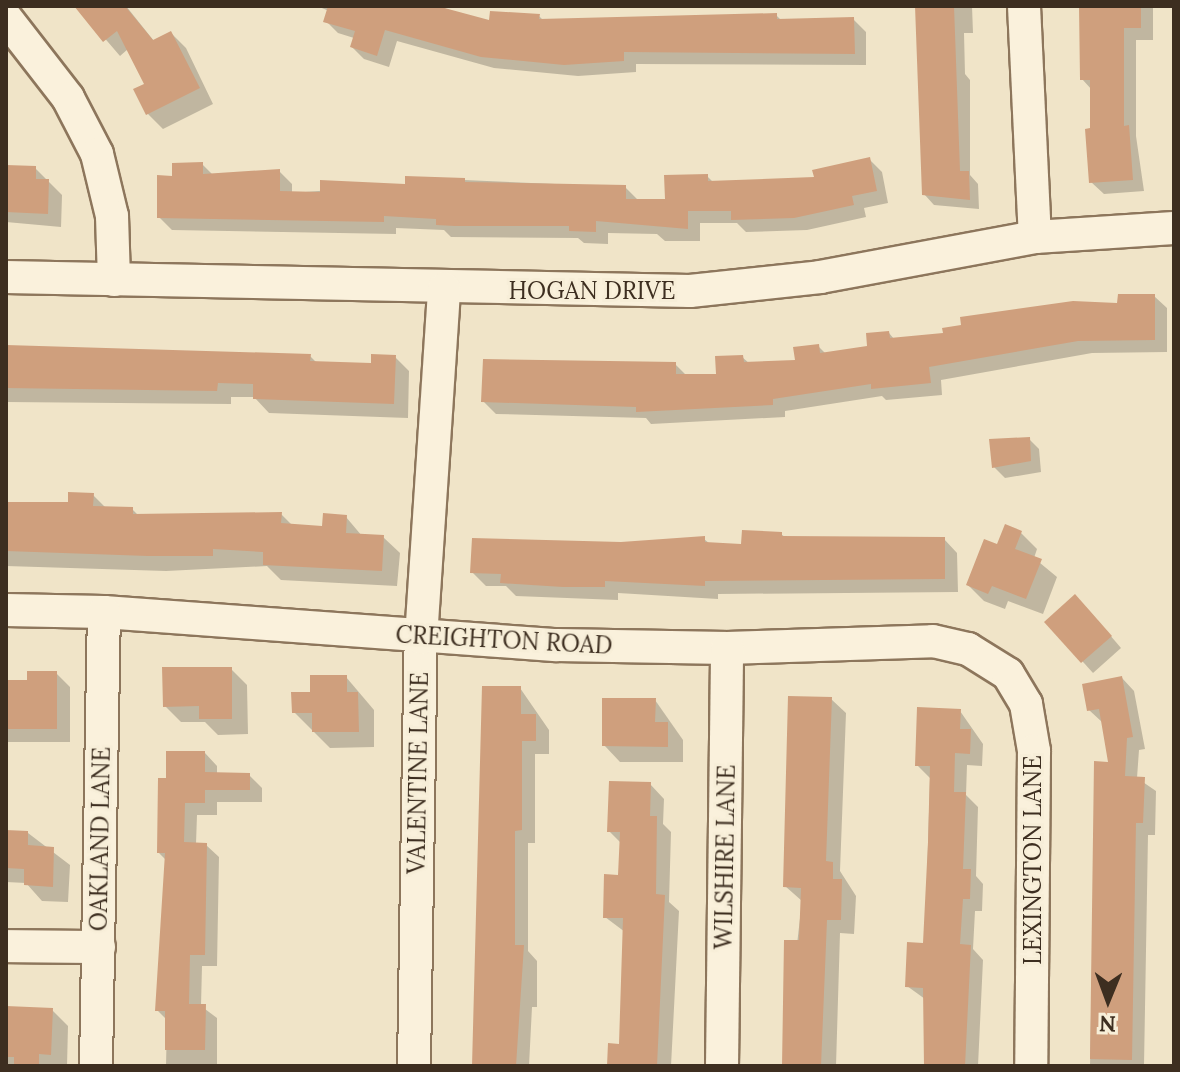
<!DOCTYPE html>
<style>
body{margin:0}
#map{position:relative;width:1180px;height:1072px;overflow:hidden;background:#f0e4c8;font-family:Lora,serif}
div>[style]{position:absolute}
[style*='--x']{left:calc(var(--x)*1px);top:calc(var(--y)*1px);width:calc(var(--w)*1px);rotate:calc(var(--a)*1deg)}
.shadow>*{inset:0;background:#0003}
.building>*{inset:0;background:#cf9f7d}
.roads{filter:drop-shadow(2px 0 #8d765c) drop-shadow(-2px 0 #8d765c) drop-shadow(0 2px #8d765c) drop-shadow(0 -2px #8d765c)}
.minor>*{height:32px;margin:-16px;padding:0 16px;transform-origin:16px;border-radius:16px;background:#faf1dc}
span{translate:-50% -50%;white-space:nowrap;text-align:center;line-height:1.15;-webkit-text-stroke:6px #f7eed8;paint-order:stroke}
.street-label{font-size:24px;color:#3d2e20}
.frame{position:absolute;inset:0;border:8px solid #3d2e20;pointer-events:none}
.north{position:absolute;left:1068px;top:960px;width:80px;height:80px;-webkit-text-stroke:6px #f7eed8;paint-order:stroke;rotate:181deg;font-size:22px;font-weight:700;line-height:32px;text-align:center;color:#3d2e20}
.north::after{content:'';display:block;margin:auto;width:28px;height:36px;background:#3d2e20;clip-path:polygon(50% 0,100% 100%,50% 72%,0 100%)}
</style>
<div id="map">
<div class="shadow">
<i style="clip-path:polygon(77px 6px,126px 6px,154px 41px,171px 33px,186px 48px,213px 104px,163px 129px,148px 114px,146px 85px,128px 49px,120px 56px)"></i>
<i style="clip-path:polygon(317px 6px,437px 6px,491px 23px,539px 16px,544px 21px,776px 15px,782px 21px,853px 19px,866px 32px,866px 65px,636px 64px,636px 72px,578px 76px,494px 68px,397px 41px,389px 67px,364px 59px,352px 47px,354px 38px,338px 33px,326px 21px,329px 11px)"></i>
<i style="clip-path:polygon(917px 6px,972px 6px,973px 33px,964px 33px,965px 74px,970px 80px,970px 175px,978px 184px,979px 209px,934px 205px,924px 194px)"></i>
<i style="clip-path:polygon(1081px 6px,1153px 6px,1153px 40px,1136px 40px,1136px 136px,1144px 191px,1104px 194px,1091px 182px,1092px 90px,1082px 79px)"></i>
<i style="clip-path:polygon(870px 160px,882px 172px,888px 203px,864px 208px,866px 217px,807px 230px,746px 232px,737px 223px,700px 223px,700px 241px,665px 241px,657px 234px,608px 233px,608px 244px,584px 243px,578px 238px,451px 237px,444px 230px,396px 228px,396px 234px,172px 230px,159px 217px,174px 178px,202px 164px,213px 175px,279px 171px,292px 184px,292px 193px,464px 180px,625px 187px,638px 200px,667px 201px,707px 176px,714px 183px,816px 179px)"></i>
<i style="clip-path:polygon(6px 167px,35px 168px,62px 195px,61px 227px,6px 222px)"></i>
<i style="clip-path:polygon(1154px 296px,1167px 308px,1167px 352px,1092px 353px,941px 380px,942px 395px,886px 400px,882px 396px,785px 411px,785px 417px,651px 424px,646px 418px,496px 414px,483px 401px,675px 364px,687px 376px,718px 376px,742px 357px,750px 364px,798px 362px,818px 346px,826px 354px,869px 348px,889px 333px,894px 339px,945px 335px)"></i>
<i style="clip-path:polygon(6px 348px,310px 356px,317px 363px,373px 365px,395px 357px,409px 371px,408px 418px,269px 413px,254px 397px,231px 397px,231px 404px,6px 402px)"></i>
<i style="clip-path:polygon(1029px 439px,1039px 449px,1041px 472px,1005px 478px,994px 467px)"></i>
<i style="clip-path:polygon(93px 495px,107px 509px,132px 509px,139px 516px,281px 514px,292px 525px,324px 528px,346px 517px,362px 536px,383px 537px,400px 553px,397px 586px,281px 580px,267px 566px,166px 571px,6px 566px,6px 504px,70px 504px)"></i>
<i style="clip-path:polygon(1021px 533px,1037px 549px,1034px 558px,1057px 577px,1043px 614px,1008px 601px,1005px 609px,984px 601px,968px 585px,998px 547px)"></i>
<i style="clip-path:polygon(781px 534px,786px 538px,944px 539px,957px 553px,958px 592px,718px 594px,718px 599px,618px 593px,618px 600px,516px 596px,506px 586px,486px 586px,472px 572px,621px 544px,704px 539px,710px 544px,743px 546px)"></i>
<i style="clip-path:polygon(1086px 607px,1121px 648px,1093px 673px,1047px 622px)"></i>
<i style="clip-path:polygon(231px 669px,247px 685px,248px 734px,218px 735px,205px 722px,181px 722px,165px 706px)"></i>
<i style="clip-path:polygon(56px 673px,70px 687px,70px 742px,7px 742px,6px 682px,29px 682px)"></i>
<i style="clip-path:polygon(346px 677px,374px 710px,374px 747px,330px 748px,294px 712px,312px 694px)"></i>
<i style="clip-path:polygon(1122px 678px,1134px 691px,1145px 749px,1139px 750px,1137px 778px,1156px 791px,1155px 835px,1148px 835px,1144px 1066px,1090px 1066px,1096px 763px,1111px 764px,1102px 722px,1089px 710px)"></i>
<i style="clip-path:polygon(520px 688px,549px 730px,549px 754px,535px 754px,535px 843px,528px 843px,528px 951px,537px 961px,537px 1007px,532px 1007px,529px 1066px,476px 1066px)"></i>
<i style="clip-path:polygon(831px 699px,846px 713px,840px 871px,856px 896px,854px 934px,840px 933px,836px 1066px,783px 1066px,802px 901px,785px 886px)"></i>
<i style="clip-path:polygon(655px 700px,683px 740px,683px 762px,620px 762px,604px 745px)"></i>
<i style="clip-path:polygon(960px 711px,983px 744px,982px 766px,967px 765px,966px 795px,978px 807px,976px 876px,983px 884px,982px 911px,975px 911px,973px 949px,983px 960px,978px 1066px,925px 1066px,925px 999px,907px 986px,925px 945px,930px 778px,917px 765px)"></i>
<i style="clip-path:polygon(205px 753px,217px 766px,217px 774px,249px 775px,262px 788px,262px 802px,217px 802px,217px 815px,197px 815px,196px 844px,206px 845px,219px 857px,217px 966px,202px 966px,201px 1006px,217px 1018px,217px 1066px,166px 1066px,167px 1020px,157px 1010px,166px 860px,159px 853px,168px 780px)"></i>
<i style="clip-path:polygon(650px 784px,664px 799px,663px 824px,671px 832px,669px 902px,679px 911px,671px 1066px,609px 1066px,621px 1046px,625px 932px,605px 917px,620px 877px,621px 843px,609px 831px)"></i>
<i style="clip-path:polygon(6px 832px,28px 833px,70px 865px,68px 902px,42px 901px,26px 883px,6px 882px)"></i>
<i style="clip-path:polygon(6px 1008px,52px 1010px,68px 1026px,67px 1066px,6px 1066px)"></i>
</div>
<div class="building">
<i style="clip-path:polygon(74px 6px,125px 6px,153px 40px,171px 31px,200px 88px,146px 115px,133px 89px,144px 84px,117px 31px,103px 42px)"></i>
<i style="clip-path:polygon(328px 6px,437px 6px,489px 20px,490px 11px,540px 14px,539px 19px,777px 13px,777px 19px,854px 17px,855px 54px,624px 52px,624px 61px,564px 65px,481px 57px,385px 30px,377px 56px,350px 47px,355px 31px,323px 22px)"></i>
<i style="clip-path:polygon(915px 6px,954px 6px,960px 171px,969px 171px,970px 200px,922px 195px)"></i>
<i style="clip-path:polygon(1079px 6px,1141px 6px,1141px 28px,1124px 28px,1124px 126px,1129px 125px,1133px 180px,1089px 183px,1085px 129px,1090px 128px,1090px 80px,1080px 80px)"></i>
<i style="clip-path:polygon(870px 157px,877px 191px,852px 196px,854px 205px,794px 218px,731px 220px,731px 211px,688px 211px,688px 229px,596px 221px,596px 232px,569px 231px,569px 226px,455px 226px,436px 225px,436px 219px,384px 216px,384px 222px,157px 218px,157px 175px,172px 176px,172px 163px,203px 162px,203px 174px,280px 169px,280px 191px,320px 192px,320px 180px,405px 184px,405px 176px,465px 178px,465px 182px,626px 185px,626px 199px,665px 199px,664px 175px,708px 174px,708px 181px,814px 177px,812px 170px)"></i>
<i style="clip-path:polygon(6px 165px,36px 166px,36px 179px,49px 179px,48px 214px,6px 212px)"></i>
<i style="clip-path:polygon(1118px 294px,1155px 294px,1155px 340px,1078px 341px,929px 367px,931px 383px,871px 389px,871px 384px,773px 399px,773px 405px,636px 412px,636px 407px,481px 402px,483px 359px,676px 362px,676px 374px,716px 374px,715px 356px,743px 355px,744px 362px,795px 360px,793px 347px,819px 344px,820px 353px,867px 346px,866px 333px,889px 331px,890px 338px,943px 333px,942px 328px,961px 325px,960px 317px,1073px 301px,1117px 303px)"></i>
<i style="clip-path:polygon(6px 345px,311px 354px,310px 361px,371px 363px,371px 354px,396px 355px,394px 404px,253px 399px,253px 384px,218px 383px,217px 391px,6px 388px)"></i>
<i style="clip-path:polygon(1030px 437px,1031px 461px,992px 468px,989px 439px)"></i>
<i style="clip-path:polygon(68px 492px,94px 493px,93px 506px,133px 507px,133px 514px,282px 512px,281px 523px,322px 526px,323px 513px,347px 515px,346px 533px,384px 535px,382px 571px,263px 565px,263px 552px,213px 549px,213px 556px,148px 556px,6px 551px,6px 502px,68px 502px)"></i>
<i style="clip-path:polygon(1005px 524px,1022px 531px,1015px 549px,1042px 559px,1026px 599px,992px 586px,988px 594px,966px 585px,984px 539px,997px 544px)"></i>
<i style="clip-path:polygon(742px 530px,782px 532px,782px 536px,945px 537px,945px 579px,705px 581px,705px 586px,605px 581px,605px 587px,563px 587px,500px 583px,501px 574px,470px 573px,472px 538px,621px 542px,705px 536px,705px 542px,741px 544px)"></i>
<i style="clip-path:polygon(1075px 594px,1112px 636px,1081px 663px,1044px 622px)"></i>
<i style="clip-path:polygon(162px 667px,232px 667px,232px 719px,199px 719px,199px 706px,163px 707px)"></i>
<i style="clip-path:polygon(27px 671px,57px 671px,57px 729px,6px 729px,6px 680px,27px 680px)"></i>
<i style="clip-path:polygon(310px 675px,347px 675px,347px 692px,358px 692px,359px 732px,312px 732px,312px 713px,292px 713px,291px 692px,310px 692px)"></i>
<i style="clip-path:polygon(1122px 676px,1133px 737px,1127px 738px,1125px 776px,1145px 777px,1143px 823px,1136px 823px,1132px 1060px,1090px 1059px,1094px 761px,1108px 762px,1099px 709px,1087px 711px,1082px 684px)"></i>
<i style="clip-path:polygon(482px 686px,521px 686px,521px 714px,536px 714px,536px 741px,522px 741px,522px 830px,515px 831px,515px 945px,524px 945px,516px 1066px,472px 1066px)"></i>
<i style="clip-path:polygon(788px 696px,832px 697px,826px 861px,833px 862px,833px 879px,842px 879px,841px 920px,827px 920px,821px 1066px,782px 1066px,784px 940px,799px 940px,801px 888px,783px 887px)"></i>
<i style="clip-path:polygon(602px 698px,656px 698px,655px 722px,668px 722px,668px 747px,602px 746px)"></i>
<i style="clip-path:polygon(917px 707px,961px 709px,960px 729px,971px 729px,970px 754px,955px 753px,954px 792px,966px 792px,963px 869px,971px 869px,970px 899px,963px 899px,960px 944px,971px 945px,965px 1066px,924px 1066px,923px 988px,905px 987px,907px 942px,923px 943px,928px 842px,930px 766px,915px 766px)"></i>
<i style="clip-path:polygon(166px 751px,205px 751px,205px 772px,250px 773px,250px 790px,205px 790px,205px 803px,185px 803px,184px 842px,207px 843px,205px 955px,190px 955px,189px 1004px,206px 1004px,205px 1050px,165px 1050px,165px 1011px,155px 1011px,165px 853px,157px 853px,158px 778px,166px 778px)"></i>
<i style="clip-path:polygon(609px 781px,651px 782px,650px 816px,657px 816px,656px 894px,665px 895px,657px 1066px,607px 1066px,608px 1043px,619px 1044px,623px 918px,603px 918px,604px 874px,618px 875px,620px 832px,607px 832px)"></i>
<i style="clip-path:polygon(6px 830px,28px 831px,28px 845px,54px 847px,53px 887px,24px 885px,24px 869px,6px 868px)"></i>
<i style="clip-path:polygon(6px 1006px,53px 1008px,51px 1055px,39px 1054px,39px 1066px,14px 1066px,14px 1057px,6px 1057px)"></i>
</div>
<div class="roads">
<div class="minor">
<i style="--x:1024;--y:6;--w:231;--a:87.3"></i>
<i style="--x:6;--y:18;--w:101;--a:52.2"></i>
<i style="--x:68;--y:98;--w:63;--a:62.6"></i>
<i style="--x:97;--y:154;--w:64;--a:76.4"></i>
<i style="--x:112;--y:216;--w:64;--a:88.2"></i>
<i style="--x:6;--y:277;--w:684;--a:1.17"></i>
<i style="--x:690;--y:291;--w:131;--a:-6.1"></i>
<i style="--x:820;--y:277;--w:219;--a:-10.5"></i>
<i style="--x:1035;--y:237;--w:139;--a:-3.7"></i>
<i style="--x:6;--y:610;--w:98;--a:1.2"></i>
<i style="--x:104;--y:612;--w:454;--a:4.2"></i>
<i style="--x:557;--y:645;--w:170;--a:1"></i>
<i style="--x:727;--y:648;--w:206;--a:-1.9"></i>
<i style="--x:933;--y:641;--w:36;--a:13"></i>
<i style="--x:968;--y:649;--w:47;--a:32"></i>
<i style="--x:1008;--y:674;--w:35;--a:59"></i>
<i style="--x:1026;--y:704;--w:48;--a:80.3"></i>
<i style="--x:1034;--y:751;--w:315;--a:90.5"></i>
<i style="--x:6;--y:946;--w:93;--a:0.6"></i>
<i style="--x:96;--y:1066;--w:454;--a:-89"></i>
<i style="--x:414;--y:1066;--w:428;--a:-89.1"></i>
<i style="--x:421;--y:638;--w:350;--a:-86.2"></i>
<i style="--x:722;--y:1066;--w:418;--a:-89.3"></i>
</div>
</div>
<div class="street-label">
<span style="left:592px;top:291px">HOGAN DRIVE</span>
<span style="left:504px;top:640px;rotate:3deg">CREIGHTON ROAD</span>
<span style="left:418px;top:773px;rotate:-89deg">VALENTINE LANE</span>
<span style="left:100px;top:839px;rotate:-89deg">OAKLAND LANE</span>
<span style="left:725px;top:857px;rotate:-89deg">WILSHIRE LANE</span>
<span style="left:1033px;top:860px;rotate:-90deg">LEXINGTON LANE</span>
</div>
<div class="frame"></div>
<div class="north">N</div>
</div>
